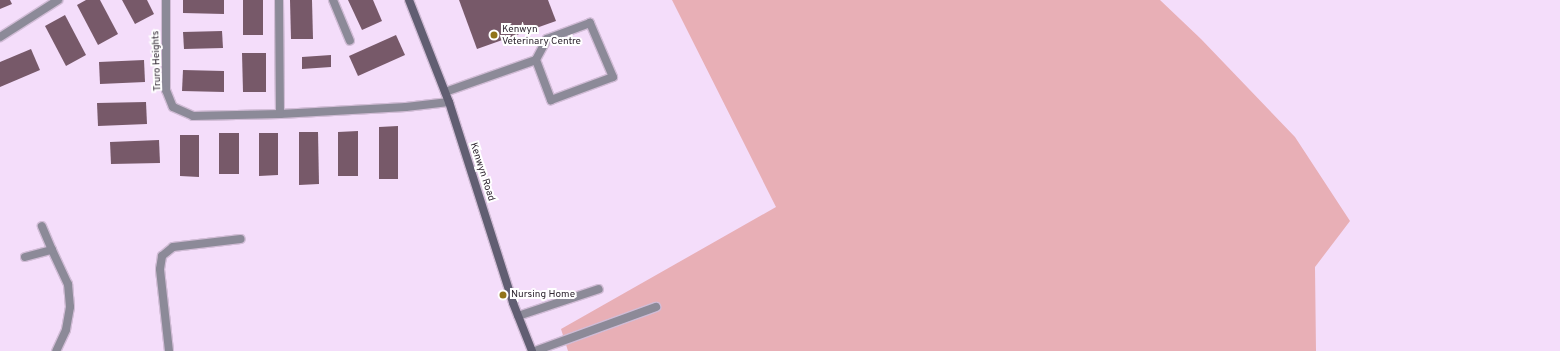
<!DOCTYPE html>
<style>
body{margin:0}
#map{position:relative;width:1560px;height:351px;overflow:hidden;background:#f4ddfa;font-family:Overpass,sans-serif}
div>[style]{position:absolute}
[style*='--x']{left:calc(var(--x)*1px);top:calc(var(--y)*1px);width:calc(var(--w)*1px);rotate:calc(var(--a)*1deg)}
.green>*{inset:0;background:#e8afb6}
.building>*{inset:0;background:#775969}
.roads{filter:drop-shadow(1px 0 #d1bcd6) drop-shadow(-1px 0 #d1bcd6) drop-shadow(0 1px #d1bcd6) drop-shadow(0 -1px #d1bcd6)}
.service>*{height:8px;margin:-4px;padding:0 4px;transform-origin:4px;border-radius:4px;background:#8c8a98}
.minor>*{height:8px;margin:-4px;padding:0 4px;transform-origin:4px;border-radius:4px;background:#8c8a98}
.secondary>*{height:8px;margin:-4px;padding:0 4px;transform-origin:4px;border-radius:4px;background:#615e72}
.dots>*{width:11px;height:11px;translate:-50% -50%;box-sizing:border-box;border:2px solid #fff;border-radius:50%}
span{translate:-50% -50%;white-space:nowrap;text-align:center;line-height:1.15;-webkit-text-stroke:4px #fff;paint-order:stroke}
.poi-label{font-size:10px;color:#312833}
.left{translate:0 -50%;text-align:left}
.street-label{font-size:10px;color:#312833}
</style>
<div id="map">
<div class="green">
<i style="clip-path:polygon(672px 0,1160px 0,1201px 39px,1295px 137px,1350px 221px,1315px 267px,1316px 351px,568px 351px,561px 329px,776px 207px)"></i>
</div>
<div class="building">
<i style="clip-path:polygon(0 0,10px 0,12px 4px,0 9px)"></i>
<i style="clip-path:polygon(86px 0,100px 0,118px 34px,98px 45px,77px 5px)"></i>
<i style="clip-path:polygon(122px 0,147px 0,154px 14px,135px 24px)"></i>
<i style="clip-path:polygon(183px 0,224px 0,224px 14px,183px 13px)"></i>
<i style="clip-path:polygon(243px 0,263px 0,263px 35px,243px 35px)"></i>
<i style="clip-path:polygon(290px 0,312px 0,313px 39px,291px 39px)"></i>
<i style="clip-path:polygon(348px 0,373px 0,382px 21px,362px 30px)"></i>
<i style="clip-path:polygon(459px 0,548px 0,556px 21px,477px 49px)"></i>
<i style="clip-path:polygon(65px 15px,86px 55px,66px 66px,45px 26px)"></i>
<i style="clip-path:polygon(222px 31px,223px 48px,184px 49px,183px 32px)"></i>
<i style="clip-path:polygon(396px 35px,405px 55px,358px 76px,349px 56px)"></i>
<i style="clip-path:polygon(31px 49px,40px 70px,0 87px,0 62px)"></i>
<i style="clip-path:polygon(242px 53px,266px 53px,266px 92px,243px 92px)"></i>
<i style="clip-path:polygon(331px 55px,331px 67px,302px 69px,302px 57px)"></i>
<i style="clip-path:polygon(144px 60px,145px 82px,100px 84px,99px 62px)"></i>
<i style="clip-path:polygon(183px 70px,224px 71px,224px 92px,182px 91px)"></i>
<i style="clip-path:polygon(146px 102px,147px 124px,98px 126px,97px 103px)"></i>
<i style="clip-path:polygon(398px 126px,398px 179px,379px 179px,379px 127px)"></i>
<i style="clip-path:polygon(358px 131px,358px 176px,338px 176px,338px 132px)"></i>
<i style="clip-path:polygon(299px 132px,318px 132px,319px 184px,299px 185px)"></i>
<i style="clip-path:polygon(219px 133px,239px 133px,239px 174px,219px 174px)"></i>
<i style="clip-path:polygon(259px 133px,278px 133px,278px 175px,259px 176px)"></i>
<i style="clip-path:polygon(180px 135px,199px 135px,199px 177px,180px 176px)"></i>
<i style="clip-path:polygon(159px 140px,160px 163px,111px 164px,110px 142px)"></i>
</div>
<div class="roads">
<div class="service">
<i style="--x:445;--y:92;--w:96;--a:-19.4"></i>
<i style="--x:536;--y:60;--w:43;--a:69.4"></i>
<i style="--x:551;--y:100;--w:66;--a:-20.4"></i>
<i style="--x:613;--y:77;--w:59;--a:-113.1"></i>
<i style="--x:590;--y:23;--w:46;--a:159.6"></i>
<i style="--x:547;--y:39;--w:24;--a:118"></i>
<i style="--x:518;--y:316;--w:85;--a:-18.4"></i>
<i style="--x:169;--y:351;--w:82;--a:-96.3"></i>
<i style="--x:160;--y:269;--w:13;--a:-81"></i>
<i style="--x:162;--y:256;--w:14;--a:-39"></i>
<i style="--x:173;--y:247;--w:68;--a:-6.7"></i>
<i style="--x:535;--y:351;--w:129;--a:-20"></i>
</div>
<div class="minor">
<i style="--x:166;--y:0;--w:90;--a:90"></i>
<i style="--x:166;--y:90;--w:18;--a:68"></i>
<i style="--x:173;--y:107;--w:22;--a:24"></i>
<i style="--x:193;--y:116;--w:87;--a:-1.3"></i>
<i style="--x:280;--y:114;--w:126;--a:-3.2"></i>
<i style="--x:406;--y:107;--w:43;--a:-6.6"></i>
<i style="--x:279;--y:0;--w:114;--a:89.5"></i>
<i style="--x:333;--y:0;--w:44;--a:67.5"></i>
<i style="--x:0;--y:37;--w:69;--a:-32.5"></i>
<i style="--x:52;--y:250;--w:38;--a:65"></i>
<i style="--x:68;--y:284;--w:23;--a:85"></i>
<i style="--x:70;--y:307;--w:23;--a:100"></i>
<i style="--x:66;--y:330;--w:23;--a:115"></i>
<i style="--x:25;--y:257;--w:28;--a:-15"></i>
<i style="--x:52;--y:250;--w:26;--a:-113"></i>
</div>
<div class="secondary">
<i style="--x:409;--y:0;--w:110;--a:68.6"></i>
<i style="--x:449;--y:102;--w:211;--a:72.3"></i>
<i style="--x:513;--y:303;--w:52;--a:68.4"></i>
</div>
</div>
<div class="dots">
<i style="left:494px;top:35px;background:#91741a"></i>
<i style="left:503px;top:295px;background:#91741a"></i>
</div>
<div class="poi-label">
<span class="left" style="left:502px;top:35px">Kenwyn<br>Veterinary Centre</span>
<span class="left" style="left:511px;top:295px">Nursing Home</span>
</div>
<div class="street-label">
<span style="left:157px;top:61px;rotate:-92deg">Truro Heights</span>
<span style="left:482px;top:172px;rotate:72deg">Kenwyn Road</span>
</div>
</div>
